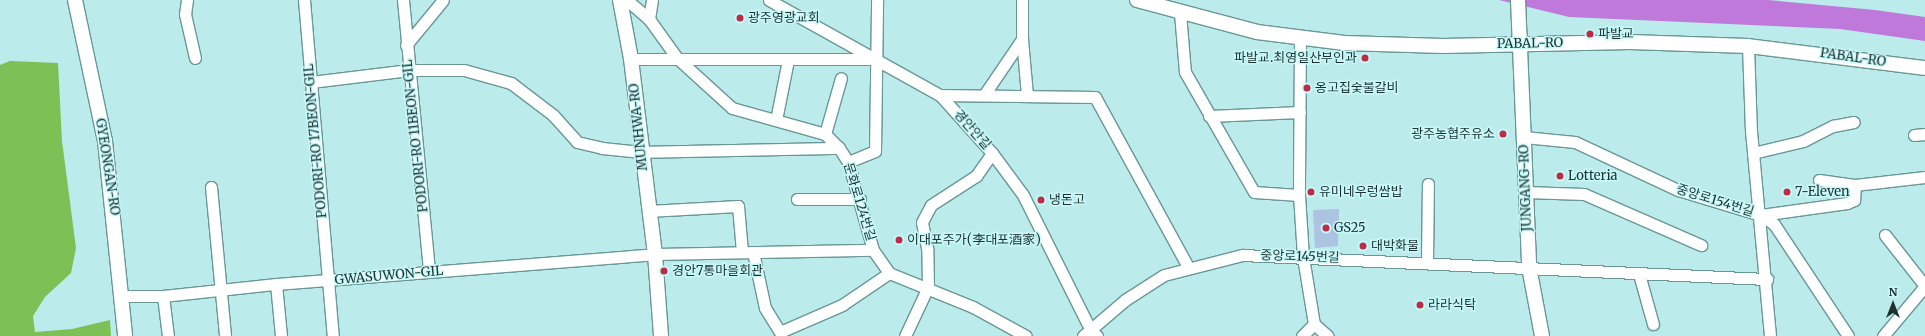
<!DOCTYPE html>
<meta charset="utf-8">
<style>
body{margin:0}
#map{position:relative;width:1925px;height:336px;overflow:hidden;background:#bbeceb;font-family:Merriweather,"Noto Sans KR",serif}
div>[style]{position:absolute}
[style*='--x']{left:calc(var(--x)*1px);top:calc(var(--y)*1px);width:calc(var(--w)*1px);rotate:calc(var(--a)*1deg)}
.forest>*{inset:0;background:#7cc056}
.water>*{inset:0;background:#be79da}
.building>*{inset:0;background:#acc3e1}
.roads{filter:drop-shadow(1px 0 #689796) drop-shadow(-1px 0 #689796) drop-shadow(0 1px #689796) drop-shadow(0 -1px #689796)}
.minor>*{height:11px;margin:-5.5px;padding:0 5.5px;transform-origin:5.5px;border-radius:5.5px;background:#fff}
.tertiary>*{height:14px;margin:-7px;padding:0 7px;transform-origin:7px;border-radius:7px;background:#fff}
.dots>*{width:11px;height:11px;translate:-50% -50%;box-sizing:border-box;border:2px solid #c8f9f9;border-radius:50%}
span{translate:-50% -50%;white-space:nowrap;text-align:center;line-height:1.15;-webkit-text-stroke:3px #c8f9f9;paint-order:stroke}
.poi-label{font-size:13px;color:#1e3131}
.left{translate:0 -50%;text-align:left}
.right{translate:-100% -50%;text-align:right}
.street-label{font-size:13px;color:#1e3131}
.north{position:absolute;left:1873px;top:284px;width:40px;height:40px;-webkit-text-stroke:3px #c8f9f9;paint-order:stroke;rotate:0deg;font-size:11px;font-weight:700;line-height:16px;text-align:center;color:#1e3131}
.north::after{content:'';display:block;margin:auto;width:14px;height:18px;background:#1e3131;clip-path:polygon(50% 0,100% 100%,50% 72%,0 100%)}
</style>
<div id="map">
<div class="forest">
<i style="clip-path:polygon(10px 61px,58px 63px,62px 141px,76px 248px,71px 273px,45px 297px,33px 316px,35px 332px,72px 329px,110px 320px,111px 336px,0 336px,0 65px)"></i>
</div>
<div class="water">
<i style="clip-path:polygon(1499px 0,1768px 0,1875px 10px,1925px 17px,1925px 41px,1840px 29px,1569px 17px)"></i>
</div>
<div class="building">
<i style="clip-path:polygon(1339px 209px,1338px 246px,1315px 248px,1313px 210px)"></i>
</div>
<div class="roads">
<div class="minor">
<i style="--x:187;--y:0;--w:14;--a:98"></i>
<i style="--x:185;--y:14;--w:45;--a:77.2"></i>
<i style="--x:304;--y:0;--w:337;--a:85.1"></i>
<i style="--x:403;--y:0;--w:273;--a:84.5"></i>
<i style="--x:627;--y:0;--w:29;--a:41"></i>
<i style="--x:649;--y:19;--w:48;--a:54.3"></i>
<i style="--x:677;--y:58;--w:74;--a:42.3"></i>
<i style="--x:732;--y:108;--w:97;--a:15.6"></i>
<i style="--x:825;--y:134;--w:20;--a:45"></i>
<i style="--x:839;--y:148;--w:17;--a:57"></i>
<i style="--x:848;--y:162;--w:91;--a:74.1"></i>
<i style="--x:873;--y:250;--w:28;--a:55"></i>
<i style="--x:889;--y:273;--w:91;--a:22"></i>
<i style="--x:973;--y:307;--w:60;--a:28.7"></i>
<i style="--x:769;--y:0;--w:196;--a:29.1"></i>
<i style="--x:940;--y:95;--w:78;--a:48.1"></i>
<i style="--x:992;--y:153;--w:52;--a:53.6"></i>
<i style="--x:1023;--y:195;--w:150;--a:63.4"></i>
<i style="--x:1090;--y:329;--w:10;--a:45"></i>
<i style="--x:1180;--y:13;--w:59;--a:85.2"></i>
<i style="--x:1185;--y:72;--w:138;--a:60.1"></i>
<i style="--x:1254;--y:192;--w:45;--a:3.8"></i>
<i style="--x:649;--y:19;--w:19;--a:-81"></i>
<i style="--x:1022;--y:39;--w:56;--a:84.9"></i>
<i style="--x:1300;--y:39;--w:156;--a:90.4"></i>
<i style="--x:1299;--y:195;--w:62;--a:86.3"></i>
<i style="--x:1303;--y:257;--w:68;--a:80.7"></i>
<i style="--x:1314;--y:324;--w:17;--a:135"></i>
<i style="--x:406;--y:45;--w:58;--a:-50.6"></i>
<i style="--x:1748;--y:46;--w:85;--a:88"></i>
<i style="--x:1751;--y:131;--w:206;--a:84.7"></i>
<i style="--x:631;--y:59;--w:244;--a:0"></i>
<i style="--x:311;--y:82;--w:99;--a:-7"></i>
<i style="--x:409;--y:70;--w:55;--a:0"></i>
<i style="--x:464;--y:70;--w:49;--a:15.5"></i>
<i style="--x:511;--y:83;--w:53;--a:37.3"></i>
<i style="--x:553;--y:115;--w:36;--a:48"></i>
<i style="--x:577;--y:142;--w:26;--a:13"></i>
<i style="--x:602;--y:148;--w:39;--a:6"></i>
<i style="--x:641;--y:152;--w:198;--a:-1.2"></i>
<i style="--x:940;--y:95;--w:155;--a:0.7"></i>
<i style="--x:1095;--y:97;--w:194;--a:61.3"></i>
<i style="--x:984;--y:95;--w:68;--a:-55.8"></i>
<i style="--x:1022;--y:39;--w:39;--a:-90"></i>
<i style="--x:1209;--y:116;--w:91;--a:-2.5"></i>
<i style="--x:776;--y:120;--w:61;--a:-78.7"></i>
<i style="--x:825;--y:134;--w:58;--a:-74.1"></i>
<i style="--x:1914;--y:135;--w:11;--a:-5"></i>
<i style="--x:1524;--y:137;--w:51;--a:5.6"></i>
<i style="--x:1575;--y:142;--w:114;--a:25"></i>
<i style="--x:1678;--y:190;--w:87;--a:16.8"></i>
<i style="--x:1761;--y:215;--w:87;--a:-7.9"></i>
<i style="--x:1847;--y:203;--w:8;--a:-23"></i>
<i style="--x:1854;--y:200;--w:15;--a:-86"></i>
<i style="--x:1855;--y:185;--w:70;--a:-6.5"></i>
<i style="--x:1753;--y:153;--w:51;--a:-13.5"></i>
<i style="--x:1803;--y:141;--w:34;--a:-27"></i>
<i style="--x:1833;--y:126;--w:21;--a:-11"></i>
<i style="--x:848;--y:162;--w:29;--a:-22"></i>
<i style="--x:875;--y:151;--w:151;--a:-89.2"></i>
<i style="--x:1819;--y:180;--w:36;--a:8"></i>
<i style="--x:211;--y:187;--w:150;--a:84.6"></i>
<i style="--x:1526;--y:192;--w:58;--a:2"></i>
<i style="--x:1584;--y:194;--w:128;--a:23.6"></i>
<i style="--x:797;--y:199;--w:63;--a:0"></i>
<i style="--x:648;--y:211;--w:90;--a:-3.2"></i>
<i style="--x:738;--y:206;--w:46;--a:85"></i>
<i style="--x:1761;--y:215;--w:16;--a:35"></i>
<i style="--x:1774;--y:224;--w:134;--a:56.5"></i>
<i style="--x:1885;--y:235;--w:65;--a:51.9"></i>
<i style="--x:753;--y:252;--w:57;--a:77.9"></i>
<i style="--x:765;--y:308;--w:28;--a:58"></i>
<i style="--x:780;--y:332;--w:68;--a:-23.5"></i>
<i style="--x:842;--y:305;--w:57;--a:-34.2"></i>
<i style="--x:1427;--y:261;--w:77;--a:-89.3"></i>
<i style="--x:1639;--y:274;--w:52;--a:74.4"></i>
<i style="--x:276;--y:284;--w:52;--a:84.5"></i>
<i style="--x:123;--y:296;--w:40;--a:0"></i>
<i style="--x:163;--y:296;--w:114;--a:-6.1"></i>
<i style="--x:276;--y:284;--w:380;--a:-4.5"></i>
<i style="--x:655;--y:254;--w:218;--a:-1.1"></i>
<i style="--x:163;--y:296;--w:40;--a:82.9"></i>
<i style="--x:1314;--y:324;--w:18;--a:41"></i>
<i style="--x:905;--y:336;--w:54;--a:-64.9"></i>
<i style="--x:928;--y:287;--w:39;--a:-91"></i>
<i style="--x:927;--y:248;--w:26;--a:-101"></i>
<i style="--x:922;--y:222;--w:19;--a:-62"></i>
<i style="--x:931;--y:205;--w:54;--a:-32.8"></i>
<i style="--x:976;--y:176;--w:28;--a:-55"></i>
<i style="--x:1083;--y:336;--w:55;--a:-40.6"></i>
<i style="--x:1125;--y:300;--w:46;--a:-32.7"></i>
<i style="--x:1164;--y:275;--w:81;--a:-14.4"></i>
<i style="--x:1242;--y:255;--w:526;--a:2.62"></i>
<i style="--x:1883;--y:336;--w:65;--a:-50"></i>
</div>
<div class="tertiary">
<i style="--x:75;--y:0;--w:144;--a:78"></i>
<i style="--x:105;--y:141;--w:196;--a:84.1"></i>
<i style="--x:620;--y:0;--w:60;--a:79.4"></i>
<i style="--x:631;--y:59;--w:196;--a:83"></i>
<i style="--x:655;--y:254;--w:82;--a:85.8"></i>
<i style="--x:1137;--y:0;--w:124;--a:14.9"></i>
<i style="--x:1257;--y:32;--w:88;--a:7.2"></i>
<i style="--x:1344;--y:43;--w:99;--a:1.7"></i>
<i style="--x:1443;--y:46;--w:187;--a:-1.2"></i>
<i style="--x:1630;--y:42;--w:118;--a:1.9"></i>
<i style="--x:1748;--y:46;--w:178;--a:7.1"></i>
<i style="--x:1518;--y:0;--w:267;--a:87.6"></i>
<i style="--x:1529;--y:267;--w:70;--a:79.3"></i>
</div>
</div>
<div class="dots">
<i style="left:740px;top:18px;background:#bc2c47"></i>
<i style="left:1590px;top:34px;background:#bc2c47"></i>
<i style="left:1365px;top:58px;background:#bc2c47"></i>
<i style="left:1307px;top:88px;background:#bc2c47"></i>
<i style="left:1503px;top:134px;background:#bc2c47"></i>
<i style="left:1560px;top:176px;background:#bc2c47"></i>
<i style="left:1311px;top:192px;background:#bc2c47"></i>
<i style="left:1787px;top:192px;background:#bc2c47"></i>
<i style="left:1041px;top:200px;background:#bc2c47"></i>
<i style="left:1326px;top:228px;background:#bc2c47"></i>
<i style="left:899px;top:240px;background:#bc2c47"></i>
<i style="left:1363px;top:246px;background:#bc2c47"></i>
<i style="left:664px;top:271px;background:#bc2c47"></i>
<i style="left:1420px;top:305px;background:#bc2c47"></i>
</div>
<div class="poi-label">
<span class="left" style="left:748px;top:18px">광주영광교회</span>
<span class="left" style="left:1598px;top:34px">파발교</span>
<span class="right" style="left:1357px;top:58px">파발교.최영일산부인과</span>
<span class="left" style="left:1315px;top:88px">옹고집숯불갈비</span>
<span class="right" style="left:1495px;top:134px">광주농협주유소</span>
<span class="left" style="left:1568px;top:176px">Lotteria</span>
<span class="left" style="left:1319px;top:192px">유미네우렁쌈밥</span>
<span class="left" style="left:1795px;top:192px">7-Eleven</span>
<span class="left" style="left:1049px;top:200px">냉돈고</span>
<span class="left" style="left:1334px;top:228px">GS25</span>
<span class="left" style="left:907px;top:240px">이대포주가(李대포酒家)</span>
<span class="left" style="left:1371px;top:246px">대박화물</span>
<span class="left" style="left:672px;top:271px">경안7통마을회관</span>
<span class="left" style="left:1428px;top:305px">라라식탁</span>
</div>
<div class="street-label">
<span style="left:1530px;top:44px;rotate:-1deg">PABAL-RO</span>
<span style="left:1853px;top:58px;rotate:8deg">PABAL-RO</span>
<span style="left:639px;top:127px;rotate:-96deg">MUNHWA-RO</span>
<span style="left:972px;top:130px;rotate:48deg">경안안길</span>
<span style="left:416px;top:136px;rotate:-96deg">PODORI-RO 11BEON-GIL</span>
<span style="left:316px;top:141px;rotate:-95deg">PODORI-RO 17BEON-GIL</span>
<span style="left:107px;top:167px;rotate:81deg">GYEONGAN-RO</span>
<span style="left:1526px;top:188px;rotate:-92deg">JUNGANG-RO</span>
<span style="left:1715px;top:201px;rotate:17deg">중앙로154번길</span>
<span style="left:859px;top:202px;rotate:73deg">문화로124번길</span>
<span style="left:1300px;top:257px;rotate:2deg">중앙로145번길</span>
<span style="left:389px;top:276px;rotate:-5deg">GWASUWON-GIL</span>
</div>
<div class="north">N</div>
</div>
